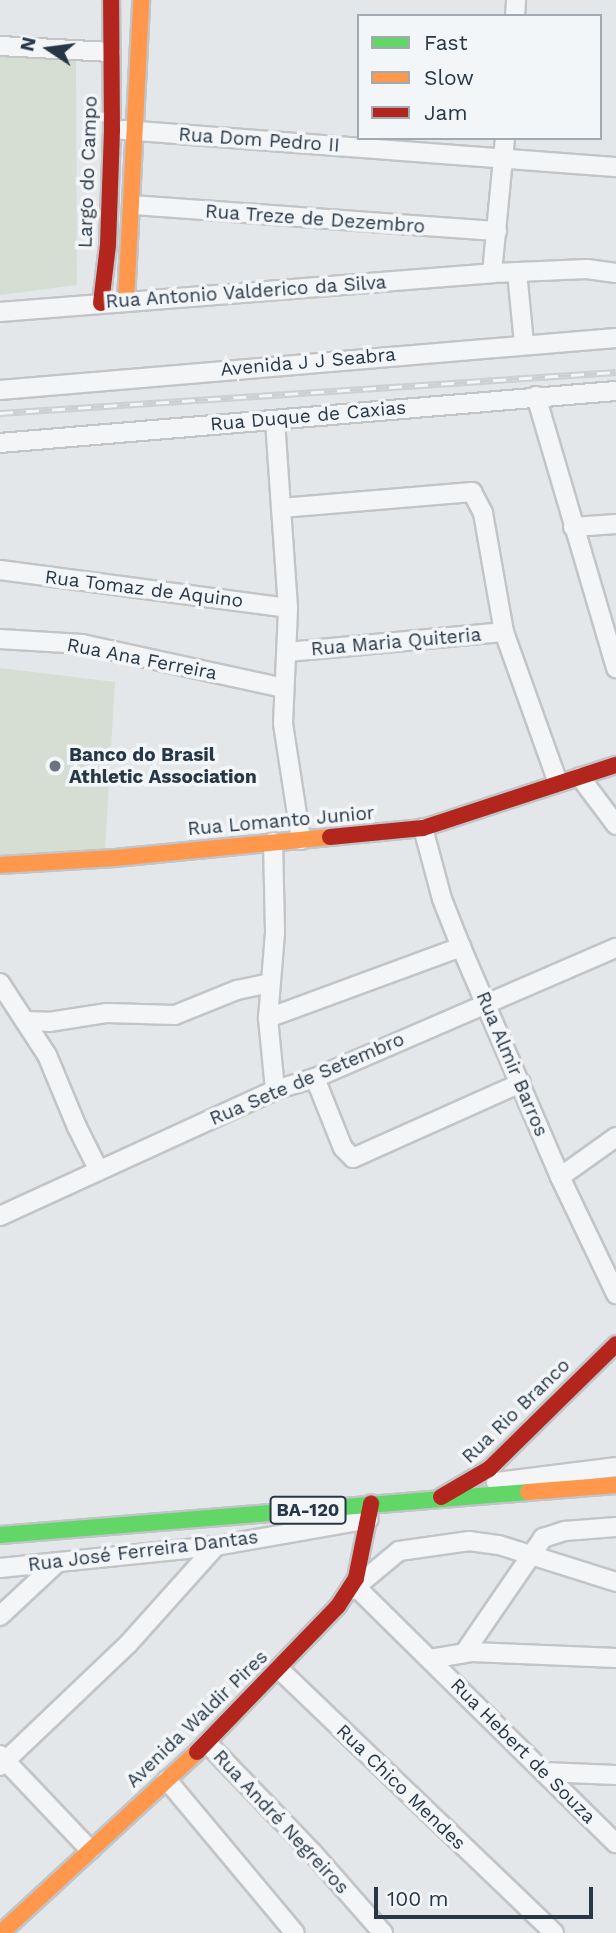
<!DOCTYPE html>
<meta charset="utf-8">
<style>
body{margin:0}
#map{position:relative;width:616px;height:1933px;overflow:hidden;background:#e4e7ea;font-family:"Work Sans",sans-serif}
div>[style]{position:absolute}
[style*='--x']{left:calc(var(--x)*1px);top:calc(var(--y)*1px);width:calc(var(--w)*1px);rotate:calc(var(--a)*1deg)}
.green>*{inset:0;background:#d6ded4}
.roads{filter:drop-shadow(2px 0 #c2c5c8) drop-shadow(-2px 0 #c2c5c8) drop-shadow(0 2px #c2c5c8) drop-shadow(0 -2px #c2c5c8)}
.street>*{height:18px;margin:-9px;padding:0 9px;transform-origin:9px;border-radius:9px;background:#f3f5f6}
.fast>*{height:16px;margin:-8px;padding:0 8px;transform-origin:8px;border-radius:8px;background:#63d668}
.slow>*{height:16px;margin:-8px;padding:0 8px;transform-origin:8px;border-radius:8px;background:#ff974d}
.jam>*{height:16px;margin:-8px;padding:0 8px;transform-origin:8px;border-radius:8px;background:#b3261e}
.rail>*{height:7px;margin-top:-3.5px;transform-origin:0;background:repeating-linear-gradient(90deg,#f2f6f9 0 13px,#cdcfd1 0 26px);box-sizing:border-box;border-block:2px solid #cdcfd1}
.dots>*{width:19px;height:19px;translate:-50% -50%;box-sizing:border-box;border:4px solid #f2f6f9;border-radius:50%}
span{translate:-50% -50%;white-space:nowrap;text-align:center;line-height:1.15;-webkit-text-stroke:7px #f2f6f9;paint-order:stroke}
.shield-label span{padding:2px 5px;background:#f2f6f9;border:2px solid;border-radius:5px;-webkit-text-stroke-width:0}
.shield-label{font-size:18px;color:#283746;font-weight:700}
.street-label{font-size:19px;color:#283746}
.poi-label{font-size:19px;color:#283746;font-weight:700}
.left{translate:0 -50%;text-align:left}
.legend{position:absolute;left:357px;top:14px;width:245px;height:126px;box-sizing:border-box;background:#f2f6f9;border:2px solid #a1aab1;margin:0;padding:9px 12px;list-style:none;font-size:21px;color:#283746}
.legend li{display:flex;align-items:center;gap:14px;height:35px}
.legend b{width:35px;border:2px solid #a1aab1}
.north{position:absolute;left:14px;top:14px;width:70px;height:70px;-webkit-text-stroke:5px #f2f6f9;paint-order:stroke;rotate:283deg;font-size:19px;font-weight:700;line-height:28px;text-align:center;color:#283746}
.north::after{content:'';display:block;margin:auto;width:24px;height:32px;background:#283746;clip-path:polygon(50% 0,100% 100%,50% 72%,0 100%)}
.scale{position:absolute;left:374px;top:1887px;width:219px;height:32px;box-sizing:border-box;border:4px solid #283746;border-top:0;padding-left:9px;font-size:21px;line-height:24px;white-space:nowrap;color:#283746;-webkit-text-stroke:5px #f2f6f9;paint-order:stroke}
</style>
<div id="map">
<div class="green">
<i style="clip-path:polygon(0 50px,76px 55px,77px 285px,0 295px)"></i>
<i style="clip-path:polygon(0 668px,115px 682px,105px 850px,0 860px)"></i>
</div>
<div class="roads">
<div class="street">
<i style="--x:515;--y:16;--w:16;--a:-86"></i>
<i style="--x:0;--y:46;--w:111;--a:3.1"></i>
<i style="--x:123;--y:130;--w:494;--a:4.3"></i>
<i style="--x:133;--y:205;--w:365;--a:4.1"></i>
<i style="--x:517;--y:272;--w:72;--a:84.4"></i>
<i style="--x:492;--y:273;--w:136;--a:-84.5"></i>
<i style="--x:0;--y:312;--w:494;--a:-4.5"></i>
<i style="--x:492;--y:273;--w:95;--a:-2.4"></i>
<i style="--x:587;--y:269;--w:29;--a:8"></i>
<i style="--x:0;--y:390;--w:618;--a:-4.83"></i>
<i style="--x:536;--y:396;--w:284;--a:73.6"></i>
<i style="--x:275;--y:420;--w:88;--a:86.1"></i>
<i style="--x:0;--y:443;--w:618;--a:-4.83"></i>
<i style="--x:573;--y:527;--w:43;--a:-4"></i>
<i style="--x:0;--y:570;--w:290;--a:7.5"></i>
<i style="--x:0;--y:639;--w:82;--a:3.5"></i>
<i style="--x:82;--y:644;--w:206;--a:12.3"></i>
<i style="--x:288;--y:652;--w:217;--a:-5.3"></i>
<i style="--x:580;--y:777;--w:60;--a:53.1"></i>
<i style="--x:423;--y:828;--w:73;--a:75"></i>
<i style="--x:442;--y:899;--w:52;--a:68.4"></i>
<i style="--x:461;--y:947;--w:250;--a:66.7"></i>
<i style="--x:560;--y:1177;--w:130;--a:64.4"></i>
<i style="--x:301;--y:840;--w:117;--a:-98.8"></i>
<i style="--x:283;--y:724;--w:116;--a:-87.5"></i>
<i style="--x:288;--y:608;--w:100;--a:-94"></i>
<i style="--x:281;--y:508;--w:192;--a:-4.8"></i>
<i style="--x:472;--y:492;--w:24;--a:62"></i>
<i style="--x:483;--y:513;--w:121;--a:80"></i>
<i style="--x:504;--y:632;--w:160;--a:70.3"></i>
<i style="--x:273;--y:842;--w:91;--a:88.7"></i>
<i style="--x:275;--y:933;--w:85;--a:94.7"></i>
<i style="--x:268;--y:1018;--w:72;--a:84.4"></i>
<i style="--x:0;--y:983;--w:86;--a:56.9"></i>
<i style="--x:47;--y:1055;--w:78;--a:67.4"></i>
<i style="--x:77;--y:1127;--w:47;--a:63.4"></i>
<i style="--x:268;--y:1018;--w:206;--a:-20.2"></i>
<i style="--x:25;--y:1021;--w:24;--a:2"></i>
<i style="--x:49;--y:1022;--w:59;--a:-8.8"></i>
<i style="--x:107;--y:1013;--w:68;--a:1.7"></i>
<i style="--x:175;--y:1015;--w:67;--a:-22"></i>
<i style="--x:237;--y:990;--w:34;--a:-12"></i>
<i style="--x:315;--y:1078;--w:75;--a:68.2"></i>
<i style="--x:343;--y:1148;--w:14;--a:45"></i>
<i style="--x:353;--y:1158;--w:184;--a:-24.1"></i>
<i style="--x:560;--y:1177;--w:69;--a:-35.5"></i>
<i style="--x:0;--y:1216;--w:302;--a:-24.6"></i>
<i style="--x:275;--y:1090;--w:42;--a:-16.7"></i>
<i style="--x:315;--y:1078;--w:328;--a:-23.4"></i>
<i style="--x:496;--y:1482;--w:121;--a:-7.1"></i>
<i style="--x:0;--y:1568;--w:217;--a:-5.8"></i>
<i style="--x:216;--y:1546;--w:155;--a:-10"></i>
<i style="--x:356;--y:1587;--w:365;--a:44.6"></i>
<i style="--x:352;--y:1590;--w:61;--a:-39.7"></i>
<i style="--x:399;--y:1551;--w:71;--a:-8.1"></i>
<i style="--x:469;--y:1541;--w:30;--a:8"></i>
<i style="--x:499;--y:1545;--w:123;--a:17.5"></i>
<i style="--x:0;--y:1616;--w:79;--a:-43"></i>
<i style="--x:464;--y:1653;--w:140;--a:-55.5"></i>
<i style="--x:543;--y:1538;--w:23;--a:-18"></i>
<i style="--x:565;--y:1531;--w:51;--a:-4.5"></i>
<i style="--x:430;--y:1659;--w:43;--a:-9.5"></i>
<i style="--x:472;--y:1652;--w:144;--a:2.4"></i>
<i style="--x:279;--y:1669;--w:381;--a:43.8"></i>
<i style="--x:207;--y:1743;--w:151;--a:46.1"></i>
<i style="--x:312;--y:1852;--w:108;--a:48.8"></i>
<i style="--x:0;--y:1755;--w:131;--a:46.5"></i>
<i style="--x:0;--y:1766;--w:178;--a:-43.6"></i>
<i style="--x:129;--y:1643;--w:130;--a:-48.1"></i>
<i style="--x:544;--y:1772;--w:72;--a:2.4"></i>
<i style="--x:167;--y:1780;--w:199;--a:50.1"></i>
</div>
<div class="fast">
<i style="--x:0;--y:1535;--w:530;--a:-4.66"></i>
</div>
<div class="slow">
<i style="--x:126;--y:301;--w:301;--a:-87.1"></i>
<i style="--x:0;--y:865;--w:115;--a:-3.5"></i>
<i style="--x:115;--y:858;--w:216;--a:-5.6"></i>
<i style="--x:528;--y:1492;--w:88;--a:-4.5"></i>
<i style="--x:1;--y:1933;--w:267;--a:-42.7"></i>
</div>
<div class="jam">
<i style="--x:101;--y:303;--w:58;--a:-83.1"></i>
<i style="--x:108;--y:245;--w:115;--a:-88"></i>
<i style="--x:112;--y:130;--w:130;--a:-90.4"></i>
<i style="--x:330;--y:837;--w:93;--a:-5.5"></i>
<i style="--x:423;--y:828;--w:203;--a:-18.1"></i>
<i style="--x:441;--y:1497;--w:56;--a:-30.3"></i>
<i style="--x:489;--y:1469;--w:178;--a:-44.5"></i>
<i style="--x:197;--y:1752;--w:203;--a:-46"></i>
<i style="--x:338;--y:1606;--w:33;--a:-57"></i>
<i style="--x:356;--y:1578;--w:76;--a:-78.5"></i>
</div>
</div>
<div class="rail">
<i style="--x:0;--y:413;--w:617;--a:-3.81"></i>
</div>
<div class="dots">
<i style="left:55px;top:766px;background:#6a757f"></i>
</div>
<div class="shield-label">
<span style="left:308px;top:1510px">BA-120</span>
</div>
<div class="street-label">
<span style="left:259px;top:140px;rotate:4deg">Rua Dom Pedro II</span>
<span style="left:88px;top:172px;rotate:-88deg">Largo do Campo</span>
<span style="left:315px;top:219px;rotate:4deg">Rua Treze de Dezembro</span>
<span style="left:246px;top:292px;rotate:-4deg">Rua Antonio Valderico da Silva</span>
<span style="left:308px;top:362px;rotate:-5deg">Avenida J J Seabra</span>
<span style="left:308px;top:416px;rotate:-5deg">Rua Duque de Caxias</span>
<span style="left:144px;top:589px;rotate:7deg">Rua Tomaz de Aquino</span>
<span style="left:396px;top:642px;rotate:-5deg">Rua Maria Quiteria</span>
<span style="left:142px;top:659px;rotate:11deg">Rua Ana Ferreira</span>
<span style="left:281px;top:821px;rotate:-5deg">Rua Lomanto Junior</span>
<span style="left:512px;top:1064px;rotate:67deg">Rua Almir Barros</span>
<span style="left:307px;top:1079px;rotate:-23deg">Rua Sete de Setembro</span>
<span style="left:516px;top:1411px;rotate:-44deg">Rua Rio Branco</span>
<span style="left:143px;top:1551px;rotate:-7deg">Rua José Ferreira Dantas</span>
<span style="left:197px;top:1719px;rotate:-44deg">Avenida Waldir Pires</span>
<span style="left:523px;top:1751px;rotate:45deg">Rua Hebert de Souza</span>
<span style="left:401px;top:1787px;rotate:44deg">Rua Chico Mendes</span>
<span style="left:281px;top:1822px;rotate:47deg">Rua André Negreiros</span>
</div>
<div class="poi-label">
<span class="left" style="left:69px;top:766px">Banco do Brasil<br>Athletic Association</span>
</div>
<ul class="legend">
<li><b style="height:9px;background:#63d668"></b>Fast</li>
<li><b style="height:9px;background:#ff974d"></b>Slow</li>
<li><b style="height:9px;background:#b3261e"></b>Jam</li>
</ul>
<div class="north">N</div>
<div class="scale">100 m</div>
</div>
